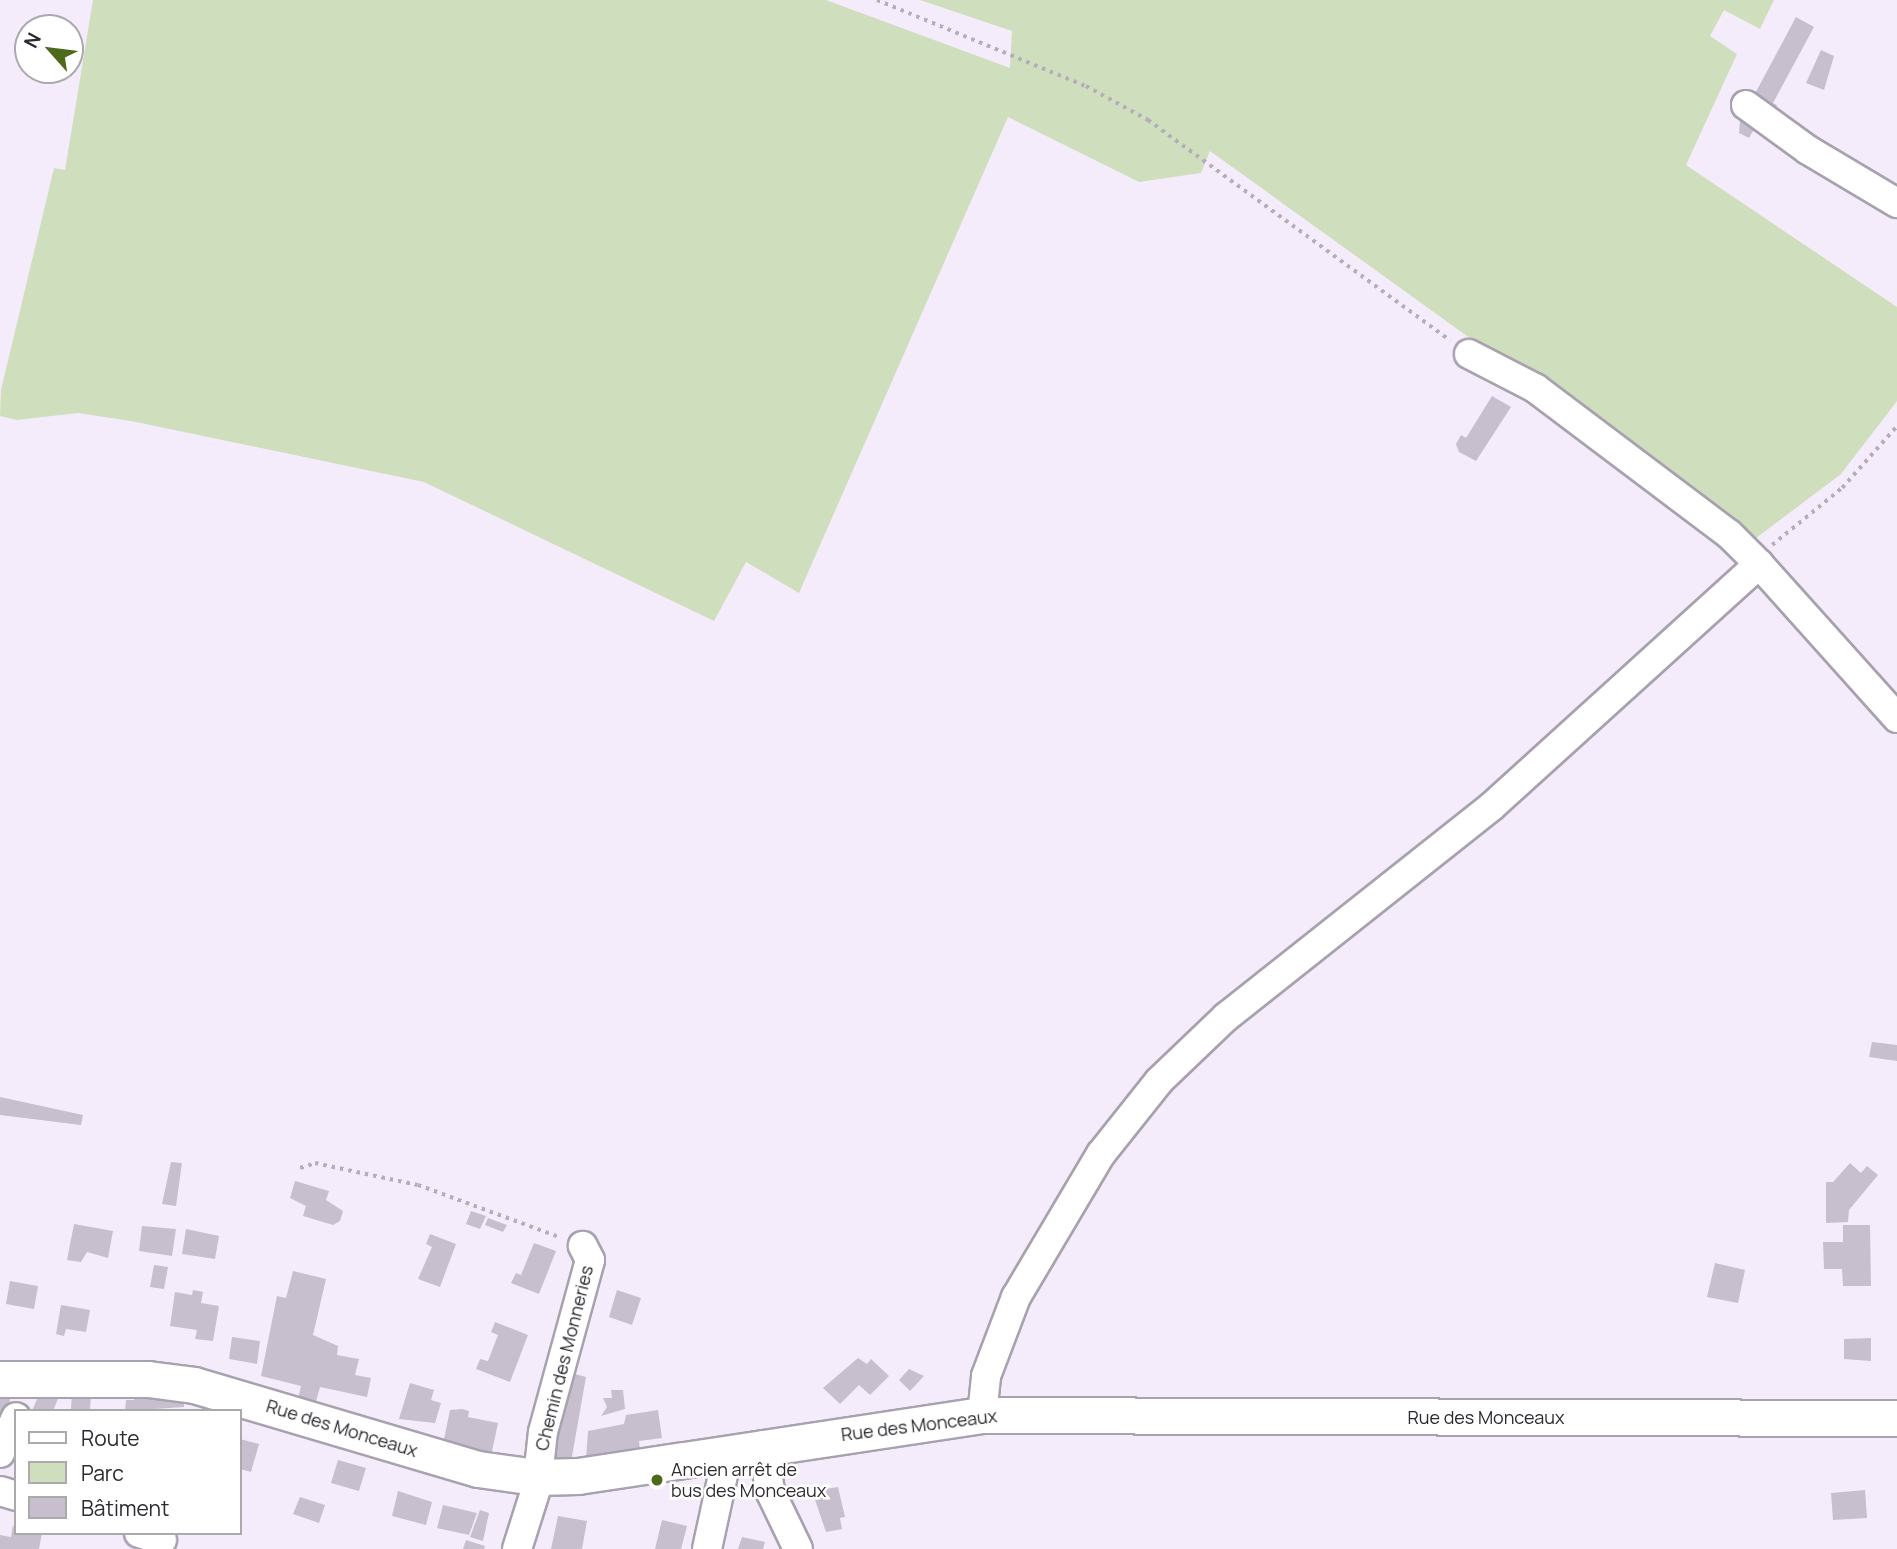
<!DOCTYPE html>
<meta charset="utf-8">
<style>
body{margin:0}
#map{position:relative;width:1897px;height:1549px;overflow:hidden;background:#f5ecfb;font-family:Manrope,sans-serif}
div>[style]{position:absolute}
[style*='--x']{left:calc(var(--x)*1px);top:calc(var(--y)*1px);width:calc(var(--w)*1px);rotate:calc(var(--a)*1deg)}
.green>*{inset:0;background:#cfdebd}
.building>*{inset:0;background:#c7bfcd}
.path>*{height:3.5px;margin-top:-1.75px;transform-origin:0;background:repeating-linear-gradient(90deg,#b5aeba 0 3.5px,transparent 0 8.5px)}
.roads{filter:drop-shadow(2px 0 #a8a1ae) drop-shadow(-2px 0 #a8a1ae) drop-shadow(0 2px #a8a1ae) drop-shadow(0 -2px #a8a1ae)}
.minor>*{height:28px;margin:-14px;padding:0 14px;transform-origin:14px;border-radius:14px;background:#fff}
.major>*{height:35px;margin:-17.5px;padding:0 17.5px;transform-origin:17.5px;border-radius:17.5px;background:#fff}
.dots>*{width:19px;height:19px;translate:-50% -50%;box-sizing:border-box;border:4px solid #fff;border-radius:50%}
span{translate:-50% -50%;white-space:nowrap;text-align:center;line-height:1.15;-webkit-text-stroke:5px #fff;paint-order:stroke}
.street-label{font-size:18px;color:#2c292f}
.poi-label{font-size:18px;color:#2c292f}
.left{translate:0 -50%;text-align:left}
.legend{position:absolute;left:14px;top:1409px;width:228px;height:126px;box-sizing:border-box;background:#fff;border:2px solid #aba9ac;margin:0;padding:9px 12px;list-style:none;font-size:21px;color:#2c292f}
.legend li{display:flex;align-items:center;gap:14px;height:35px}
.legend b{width:35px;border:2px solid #aba9ac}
.north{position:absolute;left:14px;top:14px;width:70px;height:70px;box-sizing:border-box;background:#fff;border:2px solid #aba9ac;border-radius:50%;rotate:298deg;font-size:19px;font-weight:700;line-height:28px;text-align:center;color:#2c292f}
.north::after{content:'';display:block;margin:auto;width:24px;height:32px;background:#4d691c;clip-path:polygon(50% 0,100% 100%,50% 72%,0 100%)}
</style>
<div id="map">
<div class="green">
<i style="clip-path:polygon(93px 0,826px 0,1010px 68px,1012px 31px,920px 0,1774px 0,1760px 29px,1724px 10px,1710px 36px,1737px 54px,1686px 165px,1897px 307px,1897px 401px,1841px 474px,1752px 541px,1210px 151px,1201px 173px,1139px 182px,1008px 117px,799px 593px,746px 562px,714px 621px,424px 482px,131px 421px,78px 413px,17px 420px,0 416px,1px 390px,54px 168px,65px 170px)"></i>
</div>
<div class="building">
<i style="clip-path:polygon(1796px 17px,1814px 27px,1773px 103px,1777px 105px,1772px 115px,1750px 103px)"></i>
<i style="clip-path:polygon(1821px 50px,1834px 56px,1824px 90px,1806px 83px)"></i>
<i style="clip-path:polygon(1740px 120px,1759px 120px,1749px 138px,1739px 133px)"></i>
<i style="clip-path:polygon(1492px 396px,1511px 407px,1476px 461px,1459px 452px,1456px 444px,1461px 435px,1466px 438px)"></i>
<i style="clip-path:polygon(1872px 1042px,1897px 1045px,1897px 1061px,1869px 1057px)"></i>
<i style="clip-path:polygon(0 1097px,83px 1115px,81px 1125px,0 1115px)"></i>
<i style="clip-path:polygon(171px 1162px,182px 1163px,176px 1206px,162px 1204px)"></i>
<i style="clip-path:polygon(1850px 1163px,1861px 1173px,1867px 1166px,1878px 1175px,1849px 1210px,1848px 1222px,1826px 1223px,1826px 1182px,1833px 1182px)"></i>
<i style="clip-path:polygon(295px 1181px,329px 1191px,326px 1200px,343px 1211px,340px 1221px,333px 1225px,303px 1216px,306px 1206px,290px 1198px)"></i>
<i style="clip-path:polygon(471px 1211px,486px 1216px,480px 1229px,466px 1224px)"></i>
<i style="clip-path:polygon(488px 1218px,507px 1225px,503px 1232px,485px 1225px)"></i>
<i style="clip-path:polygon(74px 1224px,113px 1231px,108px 1258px,87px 1252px,81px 1262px,67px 1260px)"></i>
<i style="clip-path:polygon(1843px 1225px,1870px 1225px,1871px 1286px,1843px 1286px,1842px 1269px,1824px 1269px,1823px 1242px,1843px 1242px)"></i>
<i style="clip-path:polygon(142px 1226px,176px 1229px,172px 1256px,139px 1251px)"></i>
<i style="clip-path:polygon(186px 1229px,219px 1236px,215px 1259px,182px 1254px)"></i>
<i style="clip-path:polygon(430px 1234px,456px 1244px,440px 1287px,418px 1279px,432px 1247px,426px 1244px)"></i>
<i style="clip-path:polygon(534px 1243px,556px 1251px,539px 1294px,511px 1283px,516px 1273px,521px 1275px)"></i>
<i style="clip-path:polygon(1715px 1263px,1745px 1270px,1738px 1303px,1707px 1297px)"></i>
<i style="clip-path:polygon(154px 1265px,168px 1267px,164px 1289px,150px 1287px)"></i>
<i style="clip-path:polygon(293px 1271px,326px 1279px,313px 1335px,338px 1346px,337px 1355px,359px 1359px,355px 1375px,371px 1378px,367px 1397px,320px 1387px,315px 1405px,298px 1399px,301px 1386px,261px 1376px,277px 1296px,286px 1298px)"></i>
<i style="clip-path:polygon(10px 1281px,38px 1286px,34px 1309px,6px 1304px)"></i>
<i style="clip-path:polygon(193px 1290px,203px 1292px,201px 1303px,219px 1306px,213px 1341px,195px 1339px,197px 1330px,170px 1326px,175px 1292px,192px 1295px)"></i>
<i style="clip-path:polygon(617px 1290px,641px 1298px,632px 1325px,609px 1317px)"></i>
<i style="clip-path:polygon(61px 1305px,90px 1310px,86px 1332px,66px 1329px,64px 1336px,56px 1334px)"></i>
<i style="clip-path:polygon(495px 1322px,528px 1335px,510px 1382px,476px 1369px,480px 1359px,488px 1361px,498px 1335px,491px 1332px)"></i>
<i style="clip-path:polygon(232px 1337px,260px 1341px,257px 1364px,229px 1359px)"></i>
<i style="clip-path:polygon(1871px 1338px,1871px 1361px,1844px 1359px,1844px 1339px)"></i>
<i style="clip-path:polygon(858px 1358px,867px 1364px,871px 1359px,889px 1376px,870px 1395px,859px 1385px,840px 1404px,823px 1388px)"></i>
<i style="clip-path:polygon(909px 1369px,924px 1376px,910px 1391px,899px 1380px)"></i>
<i style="clip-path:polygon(565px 1371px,586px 1377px,571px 1462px,543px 1462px)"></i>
<i style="clip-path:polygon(410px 1383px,434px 1390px,431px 1400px,441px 1403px,435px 1423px,399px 1419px)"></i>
<i style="clip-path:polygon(611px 1390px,623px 1390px,625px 1409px,601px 1416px,607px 1407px,603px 1398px,612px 1398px)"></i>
<i style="clip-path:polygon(40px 1392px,59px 1396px,53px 1411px,32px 1411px)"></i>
<i style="clip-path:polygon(72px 1392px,91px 1393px,90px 1411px,71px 1409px)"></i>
<i style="clip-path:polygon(135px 1393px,184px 1395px,184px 1407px,125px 1411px,126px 1400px,134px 1400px)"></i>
<i style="clip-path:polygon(0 1397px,10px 1399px,3px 1438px,0 1438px)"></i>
<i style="clip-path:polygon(462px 1409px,469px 1411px,468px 1417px,498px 1423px,491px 1456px,443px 1444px,450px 1410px)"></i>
<i style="clip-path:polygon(658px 1410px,662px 1438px,639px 1441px,640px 1451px,586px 1459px,588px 1431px,624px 1424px,626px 1415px)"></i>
<i style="clip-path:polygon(240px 1439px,259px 1444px,251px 1472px,240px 1469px)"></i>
<i style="clip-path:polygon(338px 1460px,366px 1468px,359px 1491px,331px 1483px)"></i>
<i style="clip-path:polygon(838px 1487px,845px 1517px,840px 1518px,842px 1529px,826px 1532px,812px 1491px)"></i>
<i style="clip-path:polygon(1865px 1490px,1867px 1518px,1833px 1520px,1831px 1493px)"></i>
<i style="clip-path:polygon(398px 1491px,432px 1502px,426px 1525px,392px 1516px)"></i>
<i style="clip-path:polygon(300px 1497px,325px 1505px,319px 1523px,293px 1514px)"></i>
<i style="clip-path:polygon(443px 1505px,477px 1513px,469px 1535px,437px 1528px)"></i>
<i style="clip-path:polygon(480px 1510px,489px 1513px,483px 1541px,470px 1537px)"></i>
<i style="clip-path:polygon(558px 1516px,587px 1521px,582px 1549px,551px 1549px)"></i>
<i style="clip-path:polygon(662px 1520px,687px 1526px,681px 1549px,655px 1549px)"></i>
<i style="clip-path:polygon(13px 1525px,16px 1533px,42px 1533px,39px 1549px,0 1549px,0 1535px,11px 1537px)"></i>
<i style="clip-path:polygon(742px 1537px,765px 1542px,763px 1549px,738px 1549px)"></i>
<i style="clip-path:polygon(466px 1540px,485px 1546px,484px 1549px,463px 1549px)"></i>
</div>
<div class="path">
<i style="--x:877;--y:0;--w:226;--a:22.4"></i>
<i style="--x:1086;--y:86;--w:71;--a:28.7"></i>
<i style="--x:1148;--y:120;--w:374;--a:36.1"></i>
<i style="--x:1772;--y:545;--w:90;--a:-39.2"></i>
<i style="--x:1842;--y:488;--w:83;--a:-48.4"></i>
<i style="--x:300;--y:1168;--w:16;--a:-18"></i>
<i style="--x:315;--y:1163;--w:105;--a:12.1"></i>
<i style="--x:418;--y:1185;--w:153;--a:20.2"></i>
</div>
<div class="roads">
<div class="minor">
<i style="--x:1746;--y:105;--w:77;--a:36"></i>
<i style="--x:1808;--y:150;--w:104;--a:30.8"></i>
<i style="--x:1469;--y:354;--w:74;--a:27.3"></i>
<i style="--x:1535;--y:388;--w:243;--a:37"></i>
<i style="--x:1729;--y:534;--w:42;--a:45"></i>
<i style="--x:982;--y:1415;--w:39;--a:-84"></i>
<i style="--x:986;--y:1376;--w:85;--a:-69.2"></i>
<i style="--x:1016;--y:1297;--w:166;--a:-59.3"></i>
<i style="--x:1101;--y:1154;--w:93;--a:-51.5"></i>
<i style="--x:1159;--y:1081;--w:93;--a:-43.7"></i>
<i style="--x:1226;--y:1017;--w:338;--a:-38.4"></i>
<i style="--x:1491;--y:807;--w:362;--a:-42.2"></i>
<i style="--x:1759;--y:564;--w:207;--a:48.1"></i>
<i style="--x:763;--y:1445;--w:47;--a:81.3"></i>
<i style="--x:770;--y:1491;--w:64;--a:64.2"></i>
<i style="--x:0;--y:1453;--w:39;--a:-66"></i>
<i style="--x:0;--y:1491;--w:17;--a:17"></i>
<i style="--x:139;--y:1533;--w:24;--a:17"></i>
<i style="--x:517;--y:1549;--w:66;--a:-72.4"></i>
<i style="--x:537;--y:1486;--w:54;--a:-83.7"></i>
<i style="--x:543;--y:1432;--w:178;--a:-74.7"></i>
<i style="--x:590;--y:1260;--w:16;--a:-117"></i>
<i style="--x:707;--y:1549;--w:99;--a:-77.8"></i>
</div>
<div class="major">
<i style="--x:0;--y:1379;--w:148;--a:0"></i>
<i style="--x:148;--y:1379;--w:46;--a:7.4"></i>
<i style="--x:194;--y:1385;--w:296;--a:16.5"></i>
<i style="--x:478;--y:1469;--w:59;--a:7.9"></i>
<i style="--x:536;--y:1477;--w:42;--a:-1.4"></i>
<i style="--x:578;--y:1476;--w:409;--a:-8.6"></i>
<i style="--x:982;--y:1415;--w:915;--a:0.19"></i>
</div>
</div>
<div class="dots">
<i style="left:657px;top:1480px;background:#4d691c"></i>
</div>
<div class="street-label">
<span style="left:564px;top:1358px;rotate:-76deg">Chemin des Monneries</span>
<span style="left:1486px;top:1417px">Rue des Monceaux</span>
<span style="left:919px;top:1425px;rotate:-7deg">Rue des Monceaux</span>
<span style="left:342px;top:1428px;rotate:17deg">Rue des Monceaux</span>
</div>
<div class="poi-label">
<span class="left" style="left:671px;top:1480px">Ancien arrêt de<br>bus des Monceaux</span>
</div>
<ul class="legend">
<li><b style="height:9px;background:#fff"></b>Route</li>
<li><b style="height:19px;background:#cfdebd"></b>Parc</li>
<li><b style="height:19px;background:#c7bfcd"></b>Bâtiment</li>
</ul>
<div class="north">N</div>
</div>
